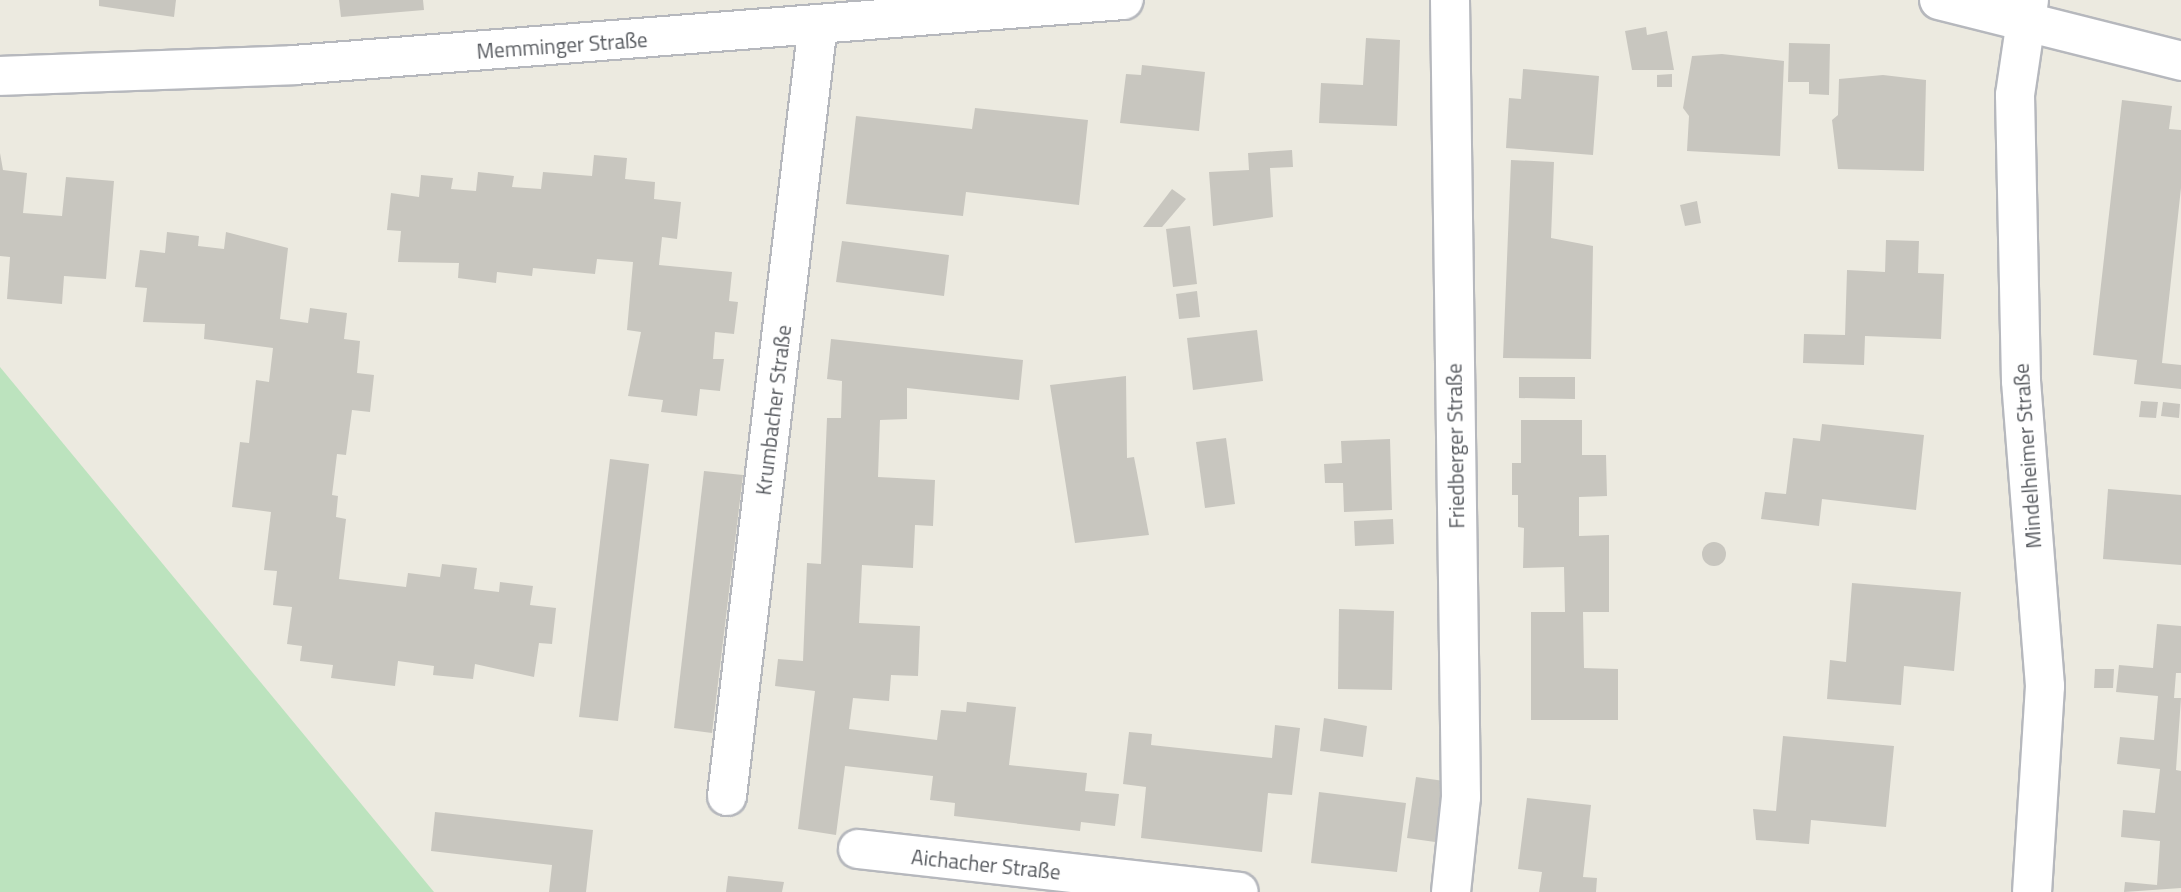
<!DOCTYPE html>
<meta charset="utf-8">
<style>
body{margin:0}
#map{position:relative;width:2181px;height:892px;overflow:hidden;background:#eceae0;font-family:"Titillium Web",sans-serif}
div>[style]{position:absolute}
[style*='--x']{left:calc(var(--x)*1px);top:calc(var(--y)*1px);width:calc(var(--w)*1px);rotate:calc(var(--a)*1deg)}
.green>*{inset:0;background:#bce3be}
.building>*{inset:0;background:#c8c6bf}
.round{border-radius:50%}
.roads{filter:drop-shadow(2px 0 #b6b8bd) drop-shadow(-2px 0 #b6b8bd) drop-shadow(0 2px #b6b8bd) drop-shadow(0 -2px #b6b8bd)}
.minor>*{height:38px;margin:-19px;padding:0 19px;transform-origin:19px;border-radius:19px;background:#fff}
span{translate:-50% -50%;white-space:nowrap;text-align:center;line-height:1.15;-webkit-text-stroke:7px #fff;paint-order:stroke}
.street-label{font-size:21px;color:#595c61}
</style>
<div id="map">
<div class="green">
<i style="clip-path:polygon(0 367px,434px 892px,0 892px)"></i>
</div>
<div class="building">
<i style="clip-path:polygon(99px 0,176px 0,174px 17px,99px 6px)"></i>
<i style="clip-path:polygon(339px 0,423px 0,424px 10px,341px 17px)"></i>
<i style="clip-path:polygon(1646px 27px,1647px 35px,1667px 31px,1674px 70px,1632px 70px,1625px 31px)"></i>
<i style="clip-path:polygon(1366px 38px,1400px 40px,1397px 126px,1319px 123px,1321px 83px,1363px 85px)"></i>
<i style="clip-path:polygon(1789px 43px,1830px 44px,1829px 95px,1809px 94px,1809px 82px,1788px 82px)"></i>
<i style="clip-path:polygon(1722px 54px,1784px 61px,1780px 156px,1687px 151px,1689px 116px,1683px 108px,1692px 56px)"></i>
<i style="clip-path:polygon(1142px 65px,1205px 72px,1199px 131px,1120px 123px,1126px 74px,1141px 75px)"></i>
<i style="clip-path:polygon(1523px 69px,1599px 76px,1593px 155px,1506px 148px,1509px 98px,1521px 99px)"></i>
<i style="clip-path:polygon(1672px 74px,1672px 87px,1657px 87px,1657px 75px)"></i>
<i style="clip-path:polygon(1883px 75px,1926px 80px,1924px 171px,1838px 169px,1832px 120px,1838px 115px,1839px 79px)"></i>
<i style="clip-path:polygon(2122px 100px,2172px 106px,2169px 129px,2181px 130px,2181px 188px,2162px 363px,2181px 365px,2181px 389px,2134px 384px,2137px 360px,2093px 355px)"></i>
<i style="clip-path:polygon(975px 108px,1088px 120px,1079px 205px,966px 192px,963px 216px,846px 204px,856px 116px,972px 129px)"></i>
<i style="clip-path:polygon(1292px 150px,1293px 167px,1270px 168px,1273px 217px,1213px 226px,1209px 172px,1249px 170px,1248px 153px)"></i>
<i style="clip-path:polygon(0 153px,3px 170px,27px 173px,23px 213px,62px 216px,66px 177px,114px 181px,106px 279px,64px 276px,62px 304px,7px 299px,10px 257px,0 256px)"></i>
<i style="clip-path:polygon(594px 155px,627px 158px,625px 179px,655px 182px,654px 199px,681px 202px,677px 239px,662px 237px,659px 265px,732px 272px,729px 301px,738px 302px,734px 334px,715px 332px,713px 359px,724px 359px,720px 391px,700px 389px,697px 416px,661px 412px,663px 400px,628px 396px,641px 332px,627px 330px,633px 262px,597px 259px,595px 274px,533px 268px,532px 276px,497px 272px,496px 283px,458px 278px,459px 263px,398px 262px,401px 231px,387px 230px,391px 193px,419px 197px,421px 175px,453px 178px,451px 189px,476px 191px,478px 172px,514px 176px,512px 187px,541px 189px,543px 172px,592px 176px)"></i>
<i style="clip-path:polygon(1511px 160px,1554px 162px,1551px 238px,1593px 246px,1591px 359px,1503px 358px)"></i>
<i style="clip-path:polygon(1172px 189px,1186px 199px,1162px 227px,1143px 227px)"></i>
<i style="clip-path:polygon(1697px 201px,1701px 223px,1685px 226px,1680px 205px)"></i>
<i style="clip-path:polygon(1190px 226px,1197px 284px,1173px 287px,1166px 229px)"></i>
<i style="clip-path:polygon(167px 232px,199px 236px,198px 246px,224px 249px,226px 232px,288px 248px,280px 319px,308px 323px,310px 308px,347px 313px,344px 339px,360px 341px,357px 373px,374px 375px,370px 412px,352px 410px,346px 455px,337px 454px,332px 495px,338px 496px,336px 517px,346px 519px,339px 579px,406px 587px,408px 573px,440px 577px,442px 564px,477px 568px,474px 589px,499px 592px,500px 582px,533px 586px,530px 605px,556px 608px,552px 644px,539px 643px,534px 677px,475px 664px,473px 679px,433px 675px,434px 666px,398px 661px,395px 686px,331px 678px,333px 665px,300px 661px,302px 646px,287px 644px,292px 607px,273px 605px,277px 571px,264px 570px,271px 512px,232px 507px,240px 442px,249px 443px,256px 380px,269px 382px,273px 348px,204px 339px,205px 324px,143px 322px,147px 288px,135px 287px,140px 250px,165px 253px)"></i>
<i style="clip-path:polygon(1886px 240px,1919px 241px,1918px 273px,1944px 274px,1941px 339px,1865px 336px,1864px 365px,1803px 363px,1804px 334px,1845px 335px,1847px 270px,1885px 272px)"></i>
<i style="clip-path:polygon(842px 241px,949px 255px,944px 296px,836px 282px)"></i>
<i style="clip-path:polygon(1197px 291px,1200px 317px,1179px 319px,1176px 294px)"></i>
<i style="clip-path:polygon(1257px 330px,1263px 381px,1193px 390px,1187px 338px)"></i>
<i style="clip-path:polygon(831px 339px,1023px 360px,1019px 400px,907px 388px,907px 419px,880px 420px,878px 477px,935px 480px,933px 526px,915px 525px,913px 568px,862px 565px,859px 623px,920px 626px,918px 676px,891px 675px,889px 701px,853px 698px,849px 729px,937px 740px,941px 710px,966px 712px,967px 702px,1016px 707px,1009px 765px,1087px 773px,1085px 791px,1119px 794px,1115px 826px,1081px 822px,1080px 831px,954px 816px,955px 803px,930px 800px,933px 776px,845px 766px,836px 835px,798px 829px,815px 691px,775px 686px,778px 659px,803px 661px,807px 563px,821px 564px,827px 418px,841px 418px,842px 381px,827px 379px)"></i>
<i style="clip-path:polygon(1126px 376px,1127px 458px,1134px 457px,1149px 535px,1075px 543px,1050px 385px)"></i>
<i style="clip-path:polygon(1519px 377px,1575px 377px,1575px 399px,1519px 398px)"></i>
<i style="clip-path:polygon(2141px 401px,2158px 402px,2156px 418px,2139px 417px)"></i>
<i style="clip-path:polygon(2163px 402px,2180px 404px,2179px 418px,2161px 416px)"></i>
<i style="clip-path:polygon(1521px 420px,1582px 420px,1582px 455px,1606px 455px,1607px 496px,1579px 497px,1579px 536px,1609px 535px,1609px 612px,1583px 612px,1584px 668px,1618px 669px,1618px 720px,1531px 720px,1531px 612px,1565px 612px,1564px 567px,1523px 568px,1524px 528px,1518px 527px,1518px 495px,1512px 495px,1512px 463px,1521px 463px)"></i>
<i style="clip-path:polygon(1822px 424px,1924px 435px,1916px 510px,1822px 499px,1819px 526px,1761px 519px,1765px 492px,1786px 494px,1793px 438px,1820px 441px)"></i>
<i style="clip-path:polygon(1226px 438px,1235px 504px,1205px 508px,1196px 442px)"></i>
<i style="clip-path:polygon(1390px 439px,1392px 510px,1344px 512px,1343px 483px,1325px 483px,1324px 464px,1342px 463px,1341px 441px)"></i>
<i style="clip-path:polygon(610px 459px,649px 464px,618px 721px,579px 717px)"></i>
<i style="clip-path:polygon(704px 471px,743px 475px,712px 733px,674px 728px)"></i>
<i style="clip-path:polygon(2108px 489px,2181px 495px,2181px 565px,2103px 559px)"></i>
<i style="clip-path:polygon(1393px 519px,1394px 544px,1355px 546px,1354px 521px)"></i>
<i class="round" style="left:1702px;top:542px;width:24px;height:24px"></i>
<i style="clip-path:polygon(1852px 583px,1961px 592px,1954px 671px,1904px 666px,1901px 705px,1827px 699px,1830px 660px,1846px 662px)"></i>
<i style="clip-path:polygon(1339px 609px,1394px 611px,1392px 690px,1338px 689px)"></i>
<i style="clip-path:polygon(2157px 624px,2181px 626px,2181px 673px,2176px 673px,2174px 698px,2181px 698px,2176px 770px,2181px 771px,2181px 888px,2124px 892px,2125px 882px,2157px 885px,2160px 841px,2121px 837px,2123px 810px,2155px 813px,2160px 769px,2117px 764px,2120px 737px,2154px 740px,2158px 696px,2116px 692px,2119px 665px,2153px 668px)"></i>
<i style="clip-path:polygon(2095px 669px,2114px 669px,2113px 688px,2094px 688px)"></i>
<i style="clip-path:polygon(1324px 718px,1367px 726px,1363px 757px,1320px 751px)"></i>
<i style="clip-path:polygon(1275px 725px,1300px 728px,1292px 795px,1268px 793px,1262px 852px,1141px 838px,1146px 787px,1123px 784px,1129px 732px,1152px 734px,1151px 745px,1272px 758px)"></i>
<i style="clip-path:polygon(1783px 736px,1894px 746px,1886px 827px,1811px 820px,1809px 844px,1756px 840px,1753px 809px,1776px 811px)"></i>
<i style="clip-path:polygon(1416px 777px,1444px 781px,1435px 842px,1407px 838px)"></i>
<i style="clip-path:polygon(1319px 792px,1406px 803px,1397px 872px,1311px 863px)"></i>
<i style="clip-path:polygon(1527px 798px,1591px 805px,1583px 877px,1597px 878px,1596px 892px,1539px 892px,1542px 872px,1518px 869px)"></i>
<i style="clip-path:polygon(435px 812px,593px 830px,586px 892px,549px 892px,552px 865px,431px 851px)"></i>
<i style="clip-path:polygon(728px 876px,784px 882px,782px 892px,726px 892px)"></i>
</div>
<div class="roads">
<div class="minor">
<i style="--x:1450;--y:0;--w:797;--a:89.21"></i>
<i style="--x:1461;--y:797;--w:96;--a:96"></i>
<i style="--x:1939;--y:0;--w:250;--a:14.1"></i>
<i style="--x:2029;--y:0;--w:96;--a:98.4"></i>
<i style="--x:2015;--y:95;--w:286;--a:88.8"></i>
<i style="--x:2021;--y:381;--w:306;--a:85.5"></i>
<i style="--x:2045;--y:686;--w:206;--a:93.6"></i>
<i style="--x:0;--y:76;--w:294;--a:-2.1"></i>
<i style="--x:294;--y:65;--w:832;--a:-4.48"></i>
<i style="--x:727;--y:796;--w:777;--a:-83.28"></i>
<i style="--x:858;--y:849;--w:383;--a:6.4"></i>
</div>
</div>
<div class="street-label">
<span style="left:562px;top:45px;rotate:-4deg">Memminger Straße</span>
<span style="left:773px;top:410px;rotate:-83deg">Krumbacher Straße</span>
<span style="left:1455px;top:446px;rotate:-91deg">Friedberger Straße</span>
<span style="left:2027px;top:456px;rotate:-94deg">Mindelheimer Straße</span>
<span style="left:986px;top:864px;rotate:6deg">Aichacher Straße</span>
</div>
</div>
